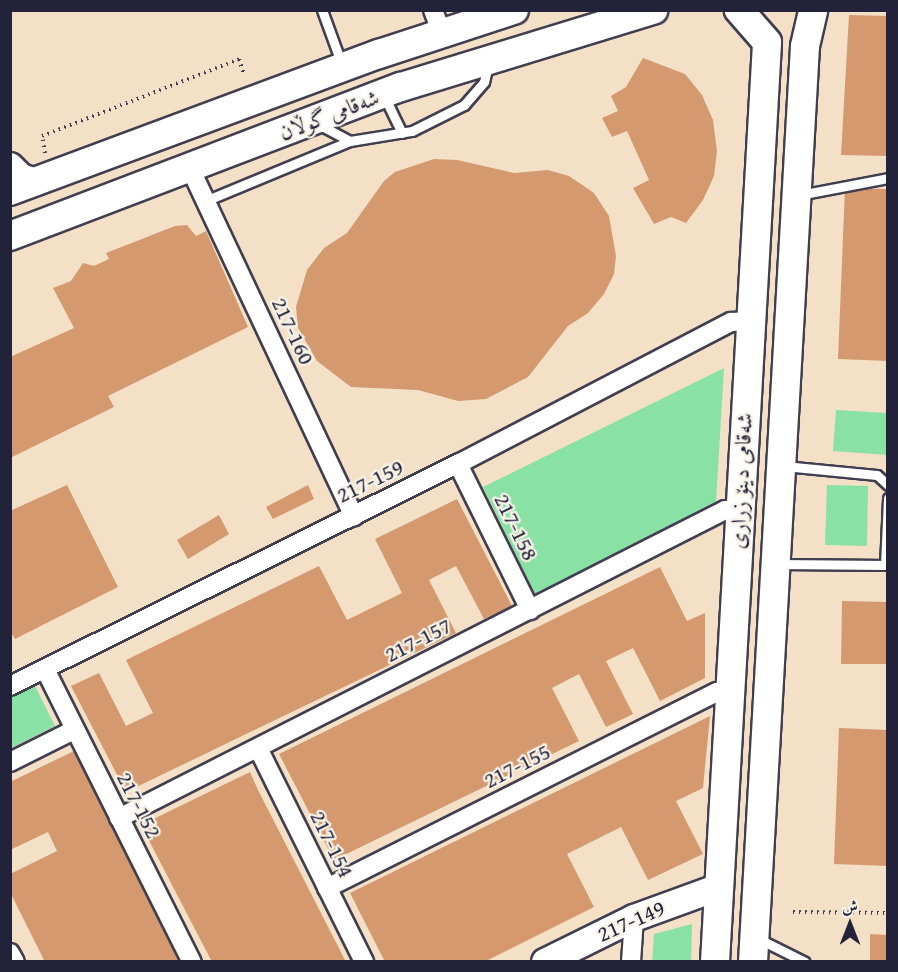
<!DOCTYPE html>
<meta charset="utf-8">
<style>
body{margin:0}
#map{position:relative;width:898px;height:972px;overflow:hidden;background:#f3e0c6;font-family:"Gentium Book Plus",Amiri,serif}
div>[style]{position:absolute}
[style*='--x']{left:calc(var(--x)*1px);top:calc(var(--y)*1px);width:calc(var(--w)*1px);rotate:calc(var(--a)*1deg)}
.green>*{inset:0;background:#8ae1a5}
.building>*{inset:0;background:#d59970}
.path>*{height:4px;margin-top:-2px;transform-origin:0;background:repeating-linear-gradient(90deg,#413e50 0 1.5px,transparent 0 6px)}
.roads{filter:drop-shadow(2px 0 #413e50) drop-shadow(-2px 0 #413e50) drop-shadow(0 2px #413e50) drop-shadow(0 -2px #413e50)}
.lane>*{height:9px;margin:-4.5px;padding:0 4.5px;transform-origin:4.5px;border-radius:4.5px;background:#fff}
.street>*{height:18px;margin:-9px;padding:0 9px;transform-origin:9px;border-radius:9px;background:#fff}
.secondary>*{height:26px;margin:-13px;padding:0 13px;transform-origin:13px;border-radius:13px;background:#fff}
.primary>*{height:28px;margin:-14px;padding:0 14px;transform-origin:14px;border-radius:14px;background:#fff}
span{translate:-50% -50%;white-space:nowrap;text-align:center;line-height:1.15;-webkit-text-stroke:4.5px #f7f3e8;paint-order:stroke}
.street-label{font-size:22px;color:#22223b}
.frame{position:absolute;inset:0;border:12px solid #22223b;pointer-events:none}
.north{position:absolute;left:820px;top:894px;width:60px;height:60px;-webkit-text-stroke:4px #f7f3e8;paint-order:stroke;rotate:0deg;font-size:16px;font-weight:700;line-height:24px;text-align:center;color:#22223b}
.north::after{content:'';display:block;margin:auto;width:21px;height:27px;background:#22223b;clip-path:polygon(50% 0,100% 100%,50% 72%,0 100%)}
</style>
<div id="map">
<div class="green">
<i style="clip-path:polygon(724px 368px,716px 502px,535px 594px,483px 487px)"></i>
<i style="clip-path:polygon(836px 410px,887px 413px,887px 455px,833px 451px)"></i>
<i style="clip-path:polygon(827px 485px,868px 486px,867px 546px,825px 545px)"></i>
<i style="clip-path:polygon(34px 684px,55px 726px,11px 748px,11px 696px)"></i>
<i style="clip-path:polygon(692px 924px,691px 961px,652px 961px,654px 934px)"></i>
</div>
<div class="building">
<i style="clip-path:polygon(849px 15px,888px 16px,888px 156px,841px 155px)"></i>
<i style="clip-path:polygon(643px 58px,685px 74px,702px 95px,713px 120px,717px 151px,714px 176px,703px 200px,686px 223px,671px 217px,654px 224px,633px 188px,649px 180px,627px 131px,612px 137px,602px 118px,618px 111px,611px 96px,626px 87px)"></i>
<i style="clip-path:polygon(434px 159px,457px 160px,514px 173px,548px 170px,569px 176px,594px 193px,609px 216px,616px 256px,614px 274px,604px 294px,588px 313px,568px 326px,528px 377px,486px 399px,458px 401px,418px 390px,351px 387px,317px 361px,298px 328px,296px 307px,307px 270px,324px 248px,347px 233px,384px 181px,395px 172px)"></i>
<i style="clip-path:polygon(845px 188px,888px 189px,888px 361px,838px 359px)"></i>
<i style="clip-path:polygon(187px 225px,196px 236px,206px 231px,248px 327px,108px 396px,114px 407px,10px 458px,10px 357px,74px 328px,53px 288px,71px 281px,83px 263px,94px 266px,109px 259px,106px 253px,175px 226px)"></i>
<i style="clip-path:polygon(67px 485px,118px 587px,15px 639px,10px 631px,10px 511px)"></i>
<i style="clip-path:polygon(308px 485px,314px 499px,273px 519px,266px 507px)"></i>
<i style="clip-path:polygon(457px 499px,512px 606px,484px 619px,456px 566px,429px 580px,456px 633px,126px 792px,71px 686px,99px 673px,126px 726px,153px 713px,126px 660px,319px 566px,347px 620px,402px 593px,375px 539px)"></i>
<i style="clip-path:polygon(219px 515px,229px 534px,188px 559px,177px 540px)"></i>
<i style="clip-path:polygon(660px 567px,687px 621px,705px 613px,705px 678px,660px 701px,633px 648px,606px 661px,633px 714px,606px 727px,579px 674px,552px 688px,579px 741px,334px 860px,279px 754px)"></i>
<i style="clip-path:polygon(842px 601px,888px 602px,888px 664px,841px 664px)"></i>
<i style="clip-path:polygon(710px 716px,703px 788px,676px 801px,703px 854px,648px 880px,621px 827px,567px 854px,594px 907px,484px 962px,385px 962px,350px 893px)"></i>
<i style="clip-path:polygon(839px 728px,888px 730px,888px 866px,834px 864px)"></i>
<i style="clip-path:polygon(74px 751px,157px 915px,180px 962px,45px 962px,10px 892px,10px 874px,57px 851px,48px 832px,10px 850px,10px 782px)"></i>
<i style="clip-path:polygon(250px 772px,258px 790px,346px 962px,212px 962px,157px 856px,141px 825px)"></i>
<i style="clip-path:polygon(870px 934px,888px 935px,888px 962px,870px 962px)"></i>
</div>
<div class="path">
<i style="--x:45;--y:153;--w:17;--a:-100"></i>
<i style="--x:42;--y:136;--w:212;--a:-21.3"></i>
<i style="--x:239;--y:59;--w:16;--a:72"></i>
<i style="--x:793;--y:912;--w:95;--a:0.6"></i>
</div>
<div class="roads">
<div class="lane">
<i style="--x:322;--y:10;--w:59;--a:70"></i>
<i style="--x:384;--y:96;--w:41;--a:64.1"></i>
<i style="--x:318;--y:124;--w:36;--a:28"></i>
<i style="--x:350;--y:141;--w:63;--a:-9.2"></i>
<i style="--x:412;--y:131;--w:58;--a:-26.6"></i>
<i style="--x:464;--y:105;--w:30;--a:-49"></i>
<i style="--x:484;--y:82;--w:17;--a:-77"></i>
<i style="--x:799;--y:195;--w:91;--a:-10.8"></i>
<i style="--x:205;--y:201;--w:157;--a:-22.5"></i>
<i style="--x:784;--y:466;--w:93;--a:5.5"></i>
<i style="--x:877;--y:475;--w:15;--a:42"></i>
<i style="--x:779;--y:564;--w:109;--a:0.5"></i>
<i style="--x:885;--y:565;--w:67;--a:-87.4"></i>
<i style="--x:759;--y:939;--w:51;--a:26.6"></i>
</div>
<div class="street">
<i style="--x:433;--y:10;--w:26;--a:69"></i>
<i style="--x:190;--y:168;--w:385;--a:64.8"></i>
<i style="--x:458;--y:464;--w:163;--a:63.7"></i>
<i style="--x:45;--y:669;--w:328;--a:63.4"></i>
<i style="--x:10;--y:686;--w:500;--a:-26.4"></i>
<i style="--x:458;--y:464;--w:308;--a:-27.5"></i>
<i style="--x:731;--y:322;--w:19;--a:-3"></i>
<i style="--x:258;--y:748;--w:239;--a:63.6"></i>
<i style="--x:10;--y:762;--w:72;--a:-26.6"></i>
<i style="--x:119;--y:818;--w:680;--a:-26.94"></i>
<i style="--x:725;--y:510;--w:14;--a:0"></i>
<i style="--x:327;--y:888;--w:436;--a:-26.7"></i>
<i style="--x:717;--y:692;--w:12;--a:-9"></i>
<i style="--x:10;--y:953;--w:10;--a:61"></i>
<i style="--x:631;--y:962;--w:44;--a:-86.1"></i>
</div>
<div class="secondary">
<i style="--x:10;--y:166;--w:16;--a:45"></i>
<i style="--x:21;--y:177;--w:16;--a:18"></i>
<i style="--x:545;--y:962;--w:99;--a:-26.3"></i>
<i style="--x:634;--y:918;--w:90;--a:-20"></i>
</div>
<div class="primary">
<i style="--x:10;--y:191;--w:394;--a:-20.4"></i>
<i style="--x:379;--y:54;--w:142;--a:-18.1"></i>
<i style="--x:10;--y:236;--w:418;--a:-20.9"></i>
<i style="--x:401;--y:87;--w:264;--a:-17"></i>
<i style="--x:715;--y:962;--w:921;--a:-86.76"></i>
<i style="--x:767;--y:42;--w:43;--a:-131.2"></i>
<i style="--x:753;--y:962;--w:917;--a:-86.75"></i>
<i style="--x:805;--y:46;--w:37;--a:-77"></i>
</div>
</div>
<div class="street-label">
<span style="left:329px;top:115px;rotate:-21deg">شەقامی گوڵان</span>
<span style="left:293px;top:331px;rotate:65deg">217-160</span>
<span style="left:370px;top:481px;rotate:-26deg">217-159</span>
<span style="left:741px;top:481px;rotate:-87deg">شەقامی دینۆ زراری</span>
<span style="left:516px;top:527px;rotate:64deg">217-158</span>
<span style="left:418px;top:640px;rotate:-27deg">217-157</span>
<span style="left:517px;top:766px;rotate:-27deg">217-155</span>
<span style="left:139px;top:805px;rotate:63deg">217-152</span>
<span style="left:332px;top:844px;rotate:64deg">217-154</span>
<span style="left:631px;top:921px;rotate:-24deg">217-149</span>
</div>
<div class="frame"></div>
<div class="north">ش</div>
</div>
